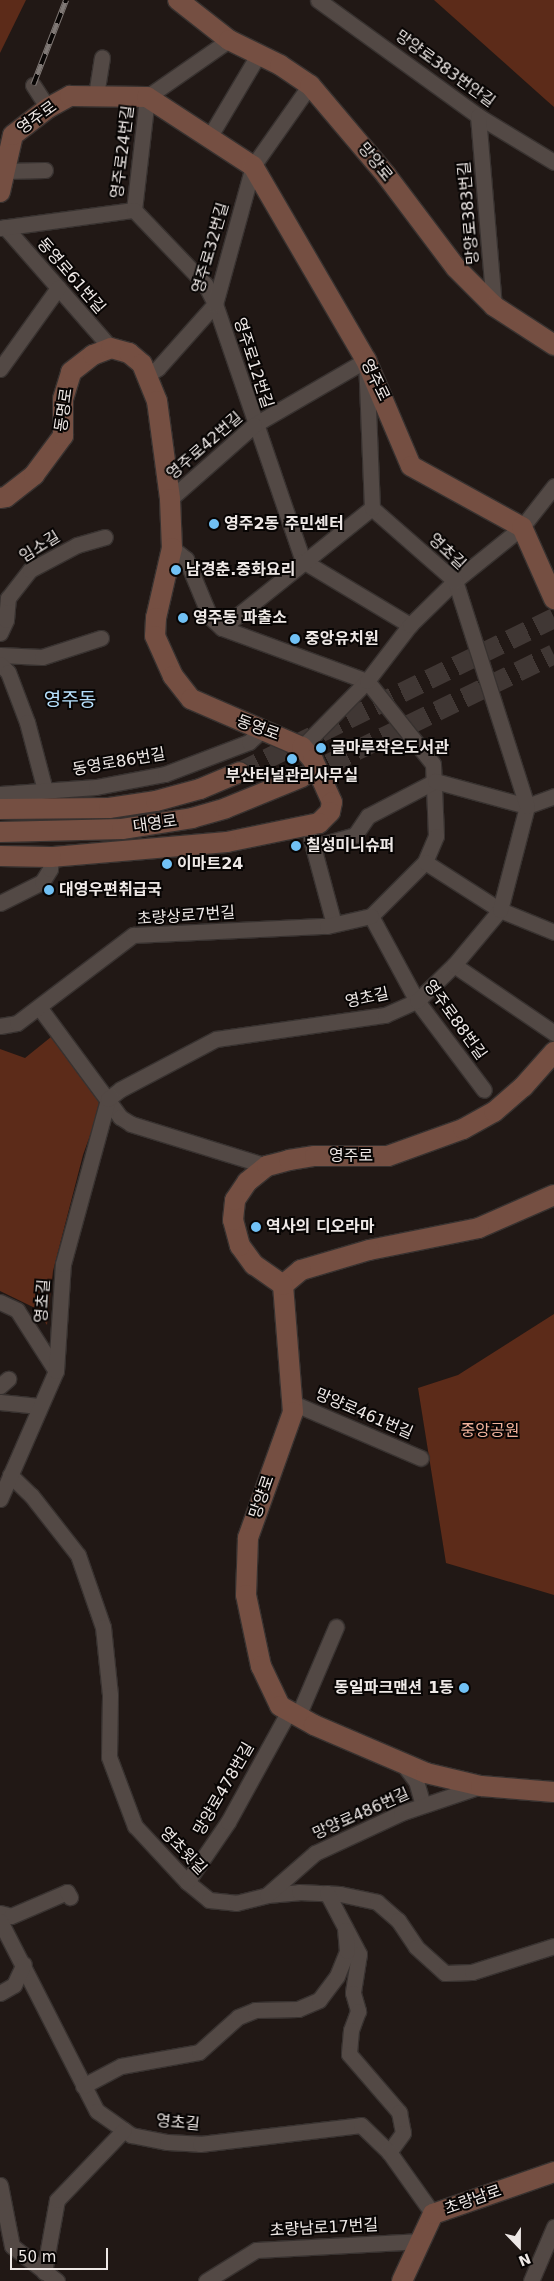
<!DOCTYPE html>
<meta charset="utf-8">
<style>
body{margin:0}
#map{position:relative;width:554px;height:2281px;overflow:hidden;background:#211815;font-family:"DejaVu Sans","Noto Sans KR",sans-serif}
div>[style]{position:absolute}
[style*='--x']{left:calc(var(--x)*1px);top:calc(var(--y)*1px);width:calc(var(--w)*1px);rotate:calc(var(--a)*1deg)}
.green>*{inset:0;background:#5c2b19}
.secondary-tunnel>*{height:20px;margin-top:-10px;transform-origin:0;background:repeating-linear-gradient(90deg,#403734 0 20px,transparent 0 30px)}
.roads{filter:drop-shadow(1px 0 #383230) drop-shadow(-1px 0 #383230) drop-shadow(0 1px #383230) drop-shadow(0 -1px #383230)}
.street>*{height:15px;margin:-7.5px;padding:0 7.5px;transform-origin:7.5px;border-radius:7.5px;background:#534945}
.secondary>*{height:20px;margin:-10px;padding:0 10px;transform-origin:10px;border-radius:10px;background:#754f42}
.rail>*{height:5.5px;margin-top:-2.75px;transform-origin:0;background:repeating-linear-gradient(90deg,#080504 0 11px,#7f7875 0 22px);box-sizing:border-box;border-block:1px solid #7f7875}
.dots>*{width:14px;height:14px;translate:-50% -50%;box-sizing:border-box;border:2px solid #080504;border-radius:50%}
span{translate:-50% -50%;white-space:nowrap;text-align:center;line-height:1.15;-webkit-text-stroke:4px #080504;paint-order:stroke}
.street-label{font-size:16px;color:#eee8e6}
.poi-label{font-size:16px;color:#eee8e6;font-weight:700}
.left{translate:0 -50%;text-align:left}
.right{translate:-100% -50%;text-align:right}
.park-label{font-size:16px;color:#f3b49e}
.quarter-label{font-size:19px;color:#b6e0fd}
.north{position:absolute;left:494px;top:2221px;width:50px;height:50px;-webkit-text-stroke:4px #080504;paint-order:stroke;rotate:158deg;font-size:14px;font-weight:700;line-height:20px;text-align:center;color:#eee8e6}
.north::after{content:'';display:block;margin:auto;width:18px;height:22px;background:#eee8e6;clip-path:polygon(50% 0,100% 100%,50% 72%,0 100%)}
.scale{position:absolute;left:10px;top:2248px;width:98px;height:22px;box-sizing:border-box;border:2px solid #eee8e6;border-top:0;padding-left:6px;font-size:15px;line-height:18px;white-space:nowrap;color:#eee8e6;-webkit-text-stroke:4px #080504;paint-order:stroke}
</style>
<div id="map">
<div class="green">
<i style="clip-path:polygon(0 0,26px 0,0 53px)"></i>
<i style="clip-path:polygon(434px 0,554px 0,554px 107px,546px 100px)"></i>
<i style="clip-path:polygon(51px 1037px,104px 1096px,83px 1155px,53px 1271px,47px 1325px,35px 1308px,0 1291px,0 1049px,25px 1058px)"></i>
<i style="clip-path:polygon(554px 1314px,554px 1595px,446px 1563px,418px 1388px,458px 1375px)"></i>
</div>
<div class="secondary-tunnel">
<i style="--x:240;--y:772;--w:350;--a:-26.1"></i>
<i style="--x:302;--y:777;--w:280;--a:-26"></i>
</div>
<div class="roads">
<div class="street">
<i style="--x:318;--y:0;--w:198;--a:35.9"></i>
<i style="--x:478;--y:116;--w:89;--a:31.2"></i>
<i style="--x:33;--y:85;--w:27;--a:57"></i>
<i style="--x:96;--y:95;--w:38;--a:-81"></i>
<i style="--x:478;--y:116;--w:191;--a:85.2"></i>
<i style="--x:210;--y:136;--w:94;--a:-59.3"></i>
<i style="--x:5;--y:171;--w:40;--a:-1.4"></i>
<i style="--x:134;--y:210;--w:114;--a:-83.4"></i>
<i style="--x:147;--y:97;--w:100;--a:-34.8"></i>
<i style="--x:5;--y:227;--w:161;--a:48.8"></i>
<i style="--x:0;--y:228;--w:135;--a:-7.7"></i>
<i style="--x:134;--y:210;--w:103;--a:46.2"></i>
<i style="--x:205;--y:284;--w:22;--a:63"></i>
<i style="--x:215;--y:304;--w:272;--a:71.1"></i>
<i style="--x:303;--y:561;--w:125;--a:30.9"></i>
<i style="--x:0;--y:369;--w:100;--a:-54.4"></i>
<i style="--x:147;--y:375;--w:13;--a:-32"></i>
<i style="--x:158;--y:368;--w:86;--a:-48.3"></i>
<i style="--x:215;--y:304;--w:143;--a:-74.6"></i>
<i style="--x:253;--y:166;--w:99;--a:-54.9"></i>
<i style="--x:172;--y:548;--w:18;--a:38"></i>
<i style="--x:186;--y:559;--w:63;--a:67.5"></i>
<i style="--x:210;--y:617;--w:16;--a:43"></i>
<i style="--x:222;--y:628;--w:154;--a:20.1"></i>
<i style="--x:367;--y:681;--w:106;--a:51.5"></i>
<i style="--x:433;--y:764;--w:72;--a:87.6"></i>
<i style="--x:436;--y:836;--w:28;--a:113"></i>
<i style="--x:425;--y:862;--w:76;--a:135"></i>
<i style="--x:222;--y:628;--w:192;--a:-38.7"></i>
<i style="--x:0;--y:633;--w:14;--a:-65"></i>
<i style="--x:6;--y:620;--w:22;--a:-85"></i>
<i style="--x:8;--y:598;--w:36;--a:-52"></i>
<i style="--x:30;--y:570;--w:53;--a:-28"></i>
<i style="--x:77;--y:545;--w:29;--a:-16"></i>
<i style="--x:0;--y:655;--w:42;--a:2.7"></i>
<i style="--x:42;--y:657;--w:62;--a:-17.9"></i>
<i style="--x:0;--y:664;--w:11;--a:45"></i>
<i style="--x:8;--y:672;--w:53;--a:69.2"></i>
<i style="--x:27;--y:722;--w:70;--a:75.2"></i>
<i style="--x:302;--y:747;--w:93;--a:-45.4"></i>
<i style="--x:367;--y:681;--w:71;--a:-52.5"></i>
<i style="--x:410;--y:625;--w:63;--a:-44.4"></i>
<i style="--x:455;--y:581;--w:86;--a:-38.9"></i>
<i style="--x:522;--y:527;--w:52;--a:-52"></i>
<i style="--x:0;--y:794;--w:96;--a:-4.2"></i>
<i style="--x:96;--y:787;--w:70;--a:-10.7"></i>
<i style="--x:165;--y:774;--w:90;--a:-20.9"></i>
<i style="--x:249;--y:742;--w:19;--a:-43"></i>
<i style="--x:311;--y:839;--w:88;--a:74.9"></i>
<i style="--x:313;--y:847;--w:44;--a:-15.9"></i>
<i style="--x:355;--y:835;--w:23;--a:-56"></i>
<i style="--x:368;--y:816;--w:76;--a:-27.6"></i>
<i style="--x:435;--y:781;--w:95;--a:15.2"></i>
<i style="--x:527;--y:806;--w:29;--a:-20"></i>
<i style="--x:425;--y:862;--w:89;--a:32.6"></i>
<i style="--x:500;--y:910;--w:58;--a:22.2"></i>
<i style="--x:0;--y:903;--w:47;--a:-26.6"></i>
<i style="--x:42;--y:882;--w:15;--a:-58"></i>
<i style="--x:50;--y:869;--w:12;--a:-85"></i>
<i style="--x:371;--y:916;--w:97;--a:61.6"></i>
<i style="--x:417;--y:1001;--w:111;--a:53"></i>
<i style="--x:454;--y:965;--w:121;--a:34.2"></i>
<i style="--x:39;--y:1007;--w:137;--a:53.6"></i>
<i style="--x:120;--y:1117;--w:13;--a:32"></i>
<i style="--x:131;--y:1124;--w:142;--a:17.2"></i>
<i style="--x:0;--y:1026;--w:17;--a:-10"></i>
<i style="--x:17;--y:1023;--w:146;--a:-37.2"></i>
<i style="--x:133;--y:935;--w:194;--a:-2.7"></i>
<i style="--x:327;--y:926;--w:45;--a:-12.8"></i>
<i style="--x:0;--y:1302;--w:19;--a:25"></i>
<i style="--x:17;--y:1310;--w:72;--a:57.4"></i>
<i style="--x:0;--y:1386;--w:11;--a:-41"></i>
<i style="--x:0;--y:1402;--w:39;--a:6"></i>
<i style="--x:293;--y:1403;--w:139;--a:23.3"></i>
<i style="--x:10;--y:1475;--w:29;--a:44"></i>
<i style="--x:31;--y:1495;--w:76;--a:51.9"></i>
<i style="--x:78;--y:1555;--w:76;--a:70.9"></i>
<i style="--x:103;--y:1627;--w:68;--a:84.1"></i>
<i style="--x:110;--y:1695;--w:62;--a:90.9"></i>
<i style="--x:109;--y:1757;--w:74;--a:69.4"></i>
<i style="--x:135;--y:1826;--w:76;--a:47.1"></i>
<i style="--x:187;--y:1882;--w:28;--a:39"></i>
<i style="--x:209;--y:1900;--w:27;--a:6"></i>
<i style="--x:236;--y:1903;--w:32;--a:-14"></i>
<i style="--x:267;--y:1895;--w:32;--a:-5"></i>
<i style="--x:299;--y:1892;--w:41;--a:2.8"></i>
<i style="--x:340;--y:1894;--w:38;--a:12"></i>
<i style="--x:377;--y:1902;--w:28;--a:41"></i>
<i style="--x:398;--y:1920;--w:32;--a:56"></i>
<i style="--x:416;--y:1947;--w:39;--a:42"></i>
<i style="--x:445;--y:1973;--w:27;--a:-2"></i>
<i style="--x:472;--y:1972;--w:86;--a:-17.6"></i>
<i style="--x:0;--y:1499;--w:140;--a:-66.4"></i>
<i style="--x:56;--y:1371;--w:107;--a:-86.3"></i>
<i style="--x:63;--y:1264;--w:171;--a:-74.7"></i>
<i style="--x:108;--y:1099;--w:16;--a:-38"></i>
<i style="--x:121;--y:1089;--w:107;--a:-27.8"></i>
<i style="--x:216;--y:1039;--w:171;--a:-8.1"></i>
<i style="--x:385;--y:1015;--w:35;--a:-24"></i>
<i style="--x:417;--y:1001;--w:52;--a:-44.2"></i>
<i style="--x:454;--y:965;--w:72;--a:-50.1"></i>
<i style="--x:500;--y:910;--w:107;--a:-75.4"></i>
<i style="--x:527;--y:806;--w:236;--a:-107.7"></i>
<i style="--x:455;--y:581;--w:111;--a:-138.7"></i>
<i style="--x:372;--y:508;--w:148;--a:-92.3"></i>
<i style="--x:366;--y:360;--w:129;--a:149.9"></i>
<i style="--x:254;--y:425;--w:112;--a:138.6"></i>
<i style="--x:298;--y:1716;--w:97;--a:-66.9"></i>
<i style="--x:403;--y:1764;--w:21;--a:53"></i>
<i style="--x:416;--y:1781;--w:25;--a:74"></i>
<i style="--x:187;--y:1882;--w:73;--a:-55.7"></i>
<i style="--x:228;--y:1822;--w:127;--a:-61.2"></i>
<i style="--x:327;--y:1893;--w:69;--a:62.3"></i>
<i style="--x:359;--y:1954;--w:39;--a:99"></i>
<i style="--x:353;--y:1993;--w:19;--a:74"></i>
<i style="--x:358;--y:2011;--w:20;--a:110"></i>
<i style="--x:351;--y:2030;--w:24;--a:95"></i>
<i style="--x:349;--y:2054;--w:77;--a:49.2"></i>
<i style="--x:399;--y:2112;--w:21;--a:79"></i>
<i style="--x:403;--y:2133;--w:24;--a:126"></i>
<i style="--x:267;--y:1895;--w:64;--a:-41.2"></i>
<i style="--x:315;--y:1853;--w:95;--a:-24.9"></i>
<i style="--x:401;--y:1813;--w:84;--a:-18.6"></i>
<i style="--x:0;--y:1913;--w:11;--a:15"></i>
<i style="--x:11;--y:1916;--w:61;--a:-23.2"></i>
<i style="--x:67;--y:1892;--w:6;--a:59"></i>
<i style="--x:0;--y:1921;--w:213;--a:63"></i>
<i style="--x:97;--y:2111;--w:42;--a:35.2"></i>
<i style="--x:131;--y:2135;--w:37;--a:11"></i>
<i style="--x:167;--y:2142;--w:33;--a:3"></i>
<i style="--x:200;--y:2144;--w:162;--a:-6.7"></i>
<i style="--x:361;--y:2125;--w:39;--a:44"></i>
<i style="--x:389;--y:2152;--w:76;--a:54.6"></i>
<i style="--x:0;--y:1993;--w:16;--a:-30"></i>
<i style="--x:14;--y:1985;--w:23;--a:-65"></i>
<i style="--x:83;--y:2086;--w:43;--a:-27.8"></i>
<i style="--x:121;--y:2066;--w:79;--a:-10.2"></i>
<i style="--x:199;--y:2052;--w:52;--a:-41.9"></i>
<i style="--x:238;--y:2017;--w:18;--a:-22"></i>
<i style="--x:255;--y:2010;--w:43;--a:-1.3"></i>
<i style="--x:298;--y:2009;--w:23;--a:-23"></i>
<i style="--x:319;--y:2000;--w:30;--a:-53"></i>
<i style="--x:337;--y:1976;--w:27;--a:-68"></i>
<i style="--x:347;--y:1951;--w:21;--a:-95"></i>
<i style="--x:0;--y:2185;--w:62;--a:78.9"></i>
<i style="--x:12;--y:2246;--w:57;--a:37.9"></i>
<i style="--x:44;--y:2272;--w:73;--a:-79.8"></i>
<i style="--x:57;--y:2200;--w:97;--a:-46.3"></i>
<i style="--x:206;--y:2281;--w:59;--a:-31.8"></i>
<i style="--x:256;--y:2250;--w:166;--a:-3.1"></i>
<i style="--x:531;--y:2281;--w:59;--a:-66.9"></i>
</div>
<div class="secondary">
<i style="--x:178;--y:0;--w:65;--a:38.1"></i>
<i style="--x:229;--y:40;--w:57;--a:26.1"></i>
<i style="--x:280;--y:65;--w:36;--a:34"></i>
<i style="--x:310;--y:85;--w:118;--a:49.8"></i>
<i style="--x:386;--y:175;--w:116;--a:53"></i>
<i style="--x:456;--y:268;--w:54;--a:45"></i>
<i style="--x:494;--y:306;--w:72;--a:33"></i>
<i style="--x:0;--y:192;--w:58;--a:-77.2"></i>
<i style="--x:13;--y:135;--w:44;--a:-37.6"></i>
<i style="--x:48;--y:108;--w:25;--a:-29"></i>
<i style="--x:70;--y:96;--w:77;--a:0.7"></i>
<i style="--x:147;--y:97;--w:126;--a:33.1"></i>
<i style="--x:253;--y:166;--w:225;--a:59.8"></i>
<i style="--x:366;--y:360;--w:115;--a:67"></i>
<i style="--x:411;--y:466;--w:127;--a:28.8"></i>
<i style="--x:522;--y:527;--w:79;--a:66"></i>
<i style="--x:0;--y:498;--w:6;--a:-9"></i>
<i style="--x:6;--y:497;--w:36;--a:-38"></i>
<i style="--x:34;--y:475;--w:49;--a:-53.4"></i>
<i style="--x:63;--y:436;--w:37;--a:-90"></i>
<i style="--x:63;--y:399;--w:28;--a:-73"></i>
<i style="--x:71;--y:372;--w:28;--a:-38"></i>
<i style="--x:93;--y:355;--w:19;--a:-21"></i>
<i style="--x:111;--y:348;--w:19;--a:16"></i>
<i style="--x:129;--y:353;--w:17;--a:40"></i>
<i style="--x:142;--y:364;--w:40;--a:68"></i>
<i style="--x:157;--y:401;--w:99;--a:82.4"></i>
<i style="--x:170;--y:499;--w:49;--a:87.7"></i>
<i style="--x:172;--y:548;--w:72;--a:102.9"></i>
<i style="--x:156;--y:618;--w:18;--a:93"></i>
<i style="--x:155;--y:636;--w:44;--a:65.8"></i>
<i style="--x:173;--y:676;--w:29;--a:52"></i>
<i style="--x:191;--y:699;--w:121;--a:23.4"></i>
<i style="--x:302;--y:747;--w:17;--a:50"></i>
<i style="--x:313;--y:760;--w:46;--a:65.7"></i>
<i style="--x:332;--y:802;--w:10;--a:101"></i>
<i style="--x:330;--y:812;--w:16;--a:135"></i>
<i style="--x:319;--y:823;--w:94;--a:168.3"></i>
<i style="--x:227;--y:842;--w:177;--a:175.1"></i>
<i style="--x:51;--y:857;--w:51;--a:-178.9"></i>
<i style="--x:0;--y:809;--w:109;--a:-0.5"></i>
<i style="--x:109;--y:808;--w:48;--a:-8.5"></i>
<i style="--x:156;--y:801;--w:46;--a:-15.3"></i>
<i style="--x:200;--y:789;--w:43;--a:-23"></i>
<i style="--x:0;--y:832;--w:122;--a:-1.4"></i>
<i style="--x:122;--y:829;--w:71;--a:-8.9"></i>
<i style="--x:192;--y:818;--w:35;--a:-16"></i>
<i style="--x:226;--y:808;--w:82;--a:-22.2"></i>
<i style="--x:554;--y:1195;--w:82;--a:156.3"></i>
<i style="--x:479;--y:1228;--w:112;--a:168.7"></i>
<i style="--x:369;--y:1250;--w:71;--a:163.6"></i>
<i style="--x:301;--y:1270;--w:23;--a:140"></i>
<i style="--x:283;--y:1285;--w:127;--a:85.5"></i>
<i style="--x:293;--y:1412;--w:134;--a:109.7"></i>
<i style="--x:248;--y:1538;--w:57;--a:92"></i>
<i style="--x:246;--y:1595;--w:73;--a:78.1"></i>
<i style="--x:261;--y:1666;--w:44;--a:64.6"></i>
<i style="--x:280;--y:1706;--w:39;--a:29"></i>
<i style="--x:314;--y:1725;--w:122;--a:23.2"></i>
<i style="--x:426;--y:1773;--w:57;--a:13.3"></i>
<i style="--x:481;--y:1786;--w:73;--a:4.7"></i>
<i style="--x:283;--y:1285;--w:35;--a:-145"></i>
<i style="--x:254;--y:1265;--w:24;--a:-126"></i>
<i style="--x:240;--y:1246;--w:27;--a:-105"></i>
<i style="--x:233;--y:1220;--w:20;--a:-84"></i>
<i style="--x:235;--y:1200;--w:22;--a:-56"></i>
<i style="--x:247;--y:1182;--w:26;--a:-39"></i>
<i style="--x:267;--y:1166;--w:23;--a:-15"></i>
<i style="--x:289;--y:1160;--w:26;--a:-9"></i>
<i style="--x:315;--y:1156;--w:73;--a:0"></i>
<i style="--x:388;--y:1156;--w:80;--a:-19.8"></i>
<i style="--x:463;--y:1129;--w:35;--a:-29"></i>
<i style="--x:494;--y:1112;--w:38;--a:-41"></i>
<i style="--x:523;--y:1087;--w:47;--a:-48.5"></i>
<i style="--x:402;--y:2281;--w:74;--a:-65.2"></i>
<i style="--x:433;--y:2214;--w:128;--a:-19.1"></i>
</div>
</div>
<div class="rail">
<i style="--x:33;--y:85;--w:91;--a:-68.8"></i>
</div>
<div class="dots">
<i style="left:214px;top:524px;background:#71c1f5"></i>
<i style="left:176px;top:570px;background:#71c1f5"></i>
<i style="left:183px;top:618px;background:#71c1f5"></i>
<i style="left:295px;top:639px;background:#71c1f5"></i>
<i style="left:321px;top:748px;background:#71c1f5"></i>
<i style="left:292px;top:759px;background:#71c1f5"></i>
<i style="left:296px;top:846px;background:#71c1f5"></i>
<i style="left:167px;top:864px;background:#71c1f5"></i>
<i style="left:49px;top:890px;background:#71c1f5"></i>
<i style="left:256px;top:1227px;background:#71c1f5"></i>
<i style="left:464px;top:1688px;background:#71c1f5"></i>
</div>
<div class="street-label">
<span style="left:445px;top:69px;rotate:36deg">망양로383번안길</span>
<span style="left:37px;top:118px;rotate:-36deg">영주로</span>
<span style="left:123px;top:152px;rotate:-83deg">영주로24번길</span>
<span style="left:375px;top:162px;rotate:51deg">망양로</span>
<span style="left:469px;top:213px;rotate:-95deg">망양로383번길</span>
<span style="left:211px;top:248px;rotate:-74deg">영주로32번길</span>
<span style="left:71px;top:276px;rotate:49deg">동영로61번길</span>
<span style="left:253px;top:363px;rotate:72deg">영주로12번길</span>
<span style="left:375px;top:380px;rotate:64deg">영주로</span>
<span style="left:64px;top:410px;rotate:-82deg">동명로</span>
<span style="left:205px;top:446px;rotate:-41deg">영주로42번길</span>
<span style="left:40px;top:547px;rotate:-32deg">임소길</span>
<span style="left:447px;top:552px;rotate:43deg">영초길</span>
<span style="left:258px;top:728px;rotate:20deg">동영로</span>
<span style="left:119px;top:762px;rotate:-10deg">동영로86번길</span>
<span style="left:155px;top:824px;rotate:-8deg">대영로</span>
<span style="left:186px;top:916px;rotate:-4deg">초량상로7번길</span>
<span style="left:367px;top:998px;rotate:-12deg">영초길</span>
<span style="left:455px;top:1020px;rotate:54deg">영주로88번길</span>
<span style="left:351px;top:1156px">영주로</span>
<span style="left:43px;top:1301px;rotate:-86deg">영초길</span>
<span style="left:364px;top:1414px;rotate:23deg">망양로461번길</span>
<span style="left:262px;top:1497px;rotate:-71deg">망양로</span>
<span style="left:224px;top:1789px;rotate:-60deg">망양로478번길</span>
<span style="left:361px;top:1814px;rotate:-24deg">망양로486번길</span>
<span style="left:183px;top:1851px;rotate:46deg">영초윗길</span>
<span style="left:178px;top:2123px;rotate:5deg">영초길</span>
<span style="left:473px;top:2200px;rotate:-19deg">초량남로</span>
<span style="left:324px;top:2228px;rotate:-3deg">초량남로17번길</span>
</div>
<div class="poi-label">
<span class="left" style="left:224px;top:524px">영주2동 주민센터</span>
<span class="left" style="left:186px;top:570px">남경춘.중화요리</span>
<span class="left" style="left:193px;top:618px">영주동 파출소</span>
<span class="left" style="left:305px;top:639px">중앙유치원</span>
<span class="left" style="left:331px;top:748px">글마루작은도서관</span>
<span style="left:292px;top:776px">부산터널관리사무실</span>
<span class="left" style="left:306px;top:846px">칠성미니슈퍼</span>
<span class="left" style="left:177px;top:864px">이마트24</span>
<span class="left" style="left:59px;top:890px">대영우편취급국</span>
<span class="left" style="left:266px;top:1227px">역사의 디오라마</span>
<span class="right" style="left:454px;top:1688px">동일파크맨션 1동</span>
</div>
<div class="park-label">
<span style="left:490px;top:1431px">중앙공원</span>
</div>
<div class="quarter-label">
<span style="left:70px;top:700px">영주동</span>
</div>
<div class="north">N</div>
<div class="scale">50 m</div>
</div>
